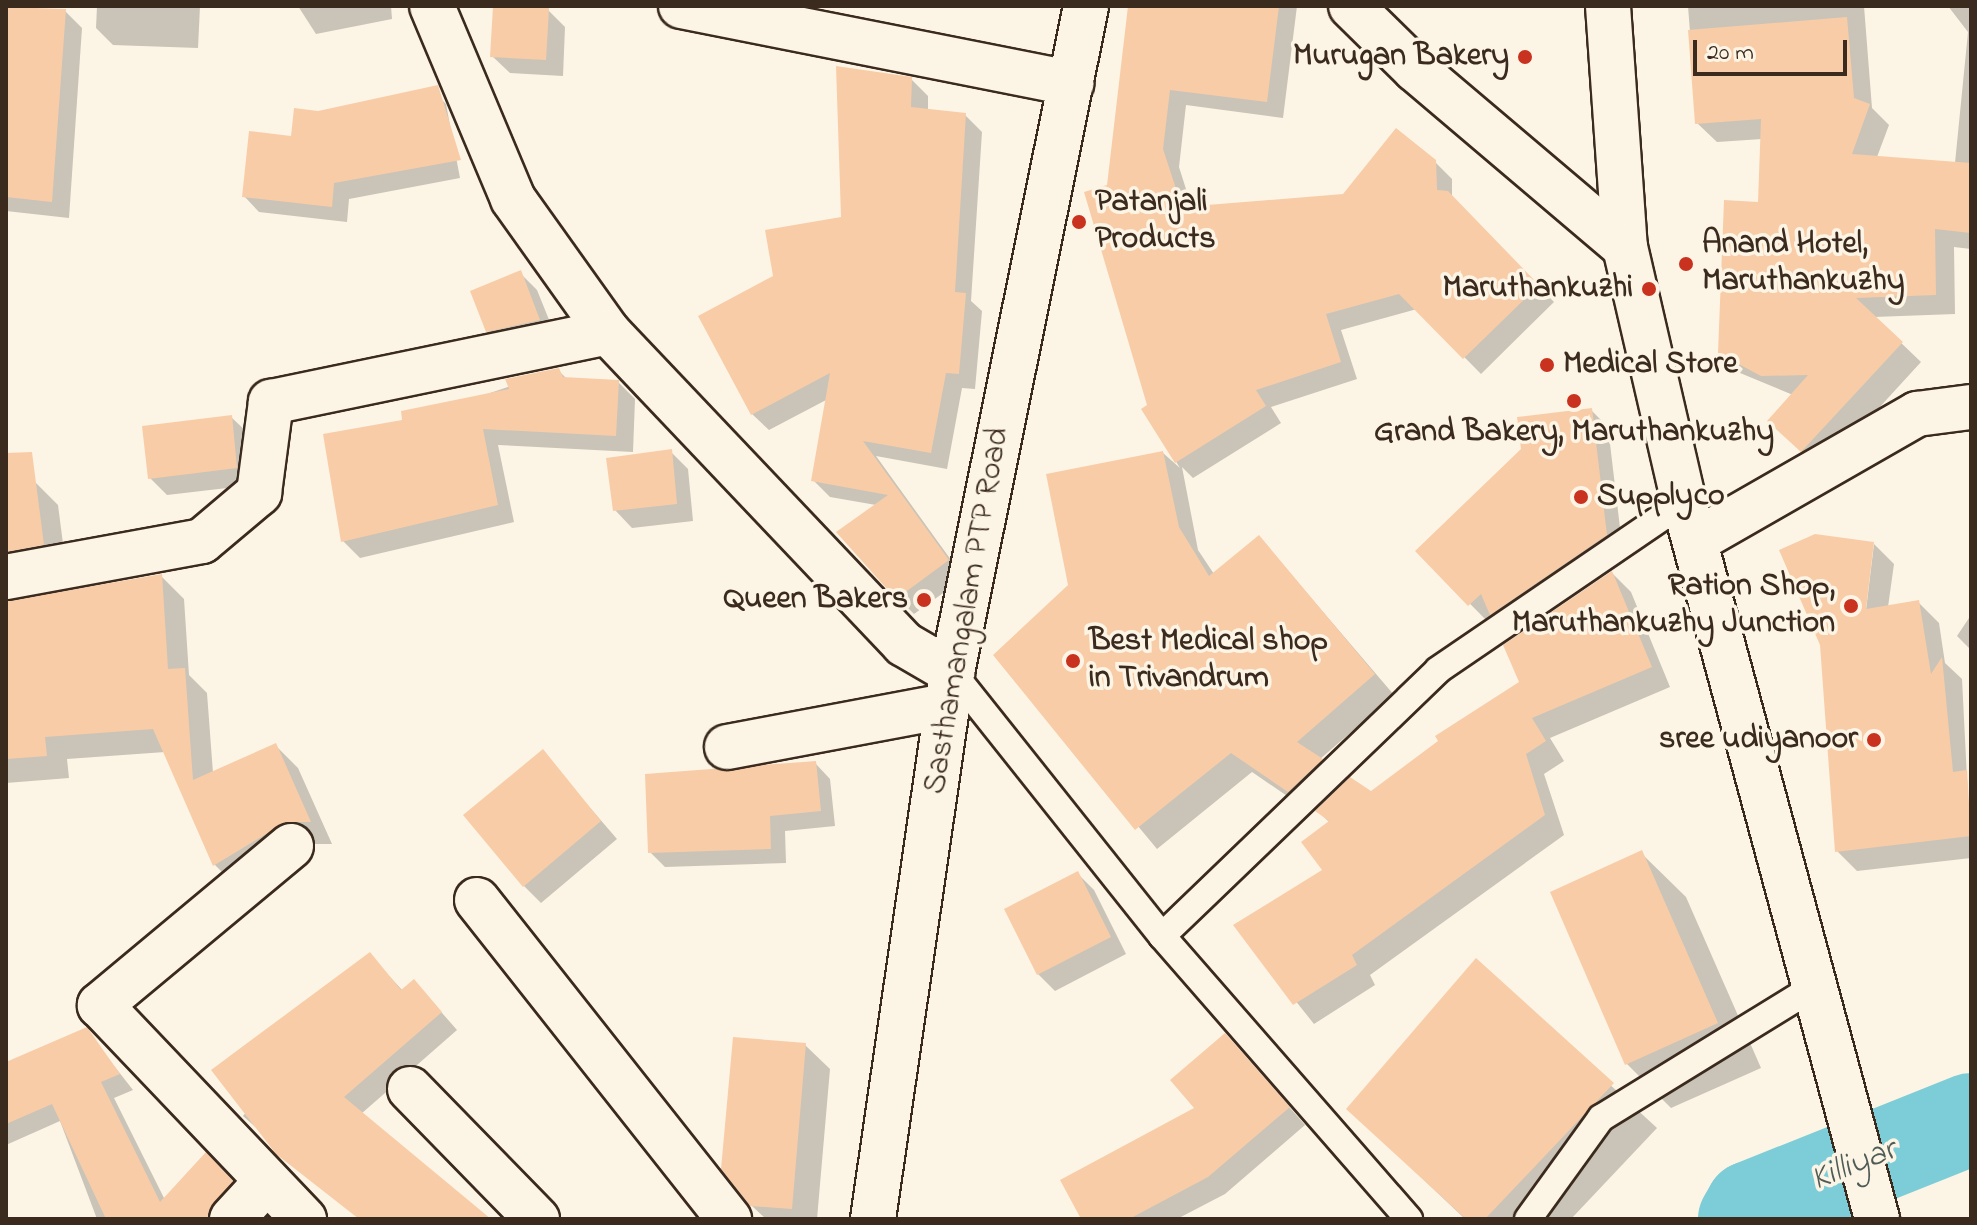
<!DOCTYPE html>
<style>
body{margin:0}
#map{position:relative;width:1977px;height:1225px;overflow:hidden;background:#fcf5e5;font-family:"Indie Flower",sans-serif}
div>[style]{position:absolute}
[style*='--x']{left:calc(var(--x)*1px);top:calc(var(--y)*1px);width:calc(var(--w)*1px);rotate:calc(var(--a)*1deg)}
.shadow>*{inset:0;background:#0003}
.river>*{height:92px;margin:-46px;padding:0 46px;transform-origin:46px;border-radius:46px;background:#7dcdd8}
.building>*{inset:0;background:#f9cca8}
.roads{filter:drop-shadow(2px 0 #3b2a1e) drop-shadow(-2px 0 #3b2a1e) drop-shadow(0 2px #3b2a1e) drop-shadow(0 -2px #3b2a1e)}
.service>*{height:26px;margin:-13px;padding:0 13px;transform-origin:13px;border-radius:13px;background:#fcf5e5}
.minor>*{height:44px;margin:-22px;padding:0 22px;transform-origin:22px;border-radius:22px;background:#fcf5e5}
.secondary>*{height:44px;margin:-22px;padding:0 22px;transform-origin:22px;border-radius:22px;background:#fcf5e5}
.dots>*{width:22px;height:22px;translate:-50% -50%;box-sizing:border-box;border:4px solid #fcf5e5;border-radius:50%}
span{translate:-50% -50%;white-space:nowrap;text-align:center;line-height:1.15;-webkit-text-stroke:7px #fcf5e5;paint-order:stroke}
.poi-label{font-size:32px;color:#3b2a1e;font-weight:700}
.right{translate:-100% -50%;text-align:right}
.left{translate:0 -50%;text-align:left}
.street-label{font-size:32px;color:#3b2a1e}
.water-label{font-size:34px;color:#4f5b56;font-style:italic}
.frame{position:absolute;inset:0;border:8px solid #3b2a1e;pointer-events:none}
.scale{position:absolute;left:1693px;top:40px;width:154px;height:36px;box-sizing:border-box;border:4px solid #3b2a1e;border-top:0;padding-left:10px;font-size:24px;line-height:28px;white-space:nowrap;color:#3b2a1e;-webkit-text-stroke:6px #fcf5e5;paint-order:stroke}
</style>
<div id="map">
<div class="shadow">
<i style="clip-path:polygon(97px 6px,200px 6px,198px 48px,113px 45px,96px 28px)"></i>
<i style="clip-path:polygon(298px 6px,391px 6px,392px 19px,316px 34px)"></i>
<i style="clip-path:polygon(1144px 6px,1297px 6px,1283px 118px,1186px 105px,1179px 167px,1192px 208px,1344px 195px,1435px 162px,1452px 179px,1452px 198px,1554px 302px,1481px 374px,1417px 309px,1341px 330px,1357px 379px,1271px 407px,1281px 423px,1193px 478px,1182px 467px,1198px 550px,1214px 574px,1259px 537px,1394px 695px,1320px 759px,1341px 780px,1309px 811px,1252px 772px,1157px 849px,996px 655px,1070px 585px,1163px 453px,1180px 468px,1144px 410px,1150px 406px,1109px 186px)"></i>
<i style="clip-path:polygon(1688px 6px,1864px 6px,1872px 108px,1889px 125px,1877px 157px,1955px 163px,1968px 32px,1948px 6px,1971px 6px,1971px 249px,1954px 247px,1955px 314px,1874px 317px,1921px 362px,1822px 470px,1789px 440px,1793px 395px,1740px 373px,1720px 353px,1760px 204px,1762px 139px,1717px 142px,1697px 123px)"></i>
<i style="clip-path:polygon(6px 9px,65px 11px,82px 28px,69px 218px,6px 211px)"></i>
<i style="clip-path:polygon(548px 10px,565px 27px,563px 76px,510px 73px,492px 56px)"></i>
<i style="clip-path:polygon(911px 79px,928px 96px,928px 111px,965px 115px,982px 132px,971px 301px,982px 311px,975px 389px,962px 388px,947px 469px,876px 456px,964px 578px,914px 614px,897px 597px,876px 505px,830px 497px,814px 481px,828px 399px,769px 430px,752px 414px,775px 278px,843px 219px)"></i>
<i style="clip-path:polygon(430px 88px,446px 104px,460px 178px,349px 199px,347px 222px,259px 212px,244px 196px,318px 113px)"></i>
<i style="clip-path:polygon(520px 273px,537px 290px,556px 337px,505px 348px,488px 331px)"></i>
<i style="clip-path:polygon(558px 370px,567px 379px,618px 382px,635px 399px,633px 452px,498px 445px,514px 522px,360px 558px,343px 541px,404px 422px)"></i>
<i style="clip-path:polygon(1591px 410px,1608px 427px,1623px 553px,1509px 631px,1493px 615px,1487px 621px,1418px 551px)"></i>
<i style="clip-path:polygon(231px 417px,249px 434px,253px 485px,167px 495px,150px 478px)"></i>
<i style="clip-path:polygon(671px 452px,688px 469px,693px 521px,632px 528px,615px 510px)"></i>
<i style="clip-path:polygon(35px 482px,58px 505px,66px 567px,6px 590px,6px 485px)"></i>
<i style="clip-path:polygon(1874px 544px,1894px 564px,1888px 607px,1918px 602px,1939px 623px,1945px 663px,1962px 679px,1971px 858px,1857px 871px,1837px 851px)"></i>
<i style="clip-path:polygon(1612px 573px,1631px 592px,1670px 687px,1550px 738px,1564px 761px,1544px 774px,1564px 835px,1370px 975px,1375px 985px,1314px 1024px,1236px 926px,1325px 871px,1330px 823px,1318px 811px,1371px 793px,1522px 682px)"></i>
<i style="clip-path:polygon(161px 576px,184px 599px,189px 675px,207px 693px,213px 773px,275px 745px,298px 768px,332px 844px,310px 844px,237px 887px,214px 864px,165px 752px,67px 759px,69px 778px,6px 783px,6px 602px)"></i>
<i style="clip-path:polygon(1971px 615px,1971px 650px,1957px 636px)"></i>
<i style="clip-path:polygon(542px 752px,617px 839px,541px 903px,524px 886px)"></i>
<i style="clip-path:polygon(815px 763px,830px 779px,835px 826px,785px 831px,786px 863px,665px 867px,650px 852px)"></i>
<i style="clip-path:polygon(1641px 853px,1686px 897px,1761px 1068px,1671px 1108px,1627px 1064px)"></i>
<i style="clip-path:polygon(1077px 873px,1094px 890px,1126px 954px,1055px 991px,1038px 974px)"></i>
<i style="clip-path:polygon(370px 955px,403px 991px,414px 981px,457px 1030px,361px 1114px,488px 1219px,360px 1219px,243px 1116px)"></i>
<i style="clip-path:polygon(1476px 961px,1657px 1128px,1571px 1219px,1465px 1219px,1349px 1109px)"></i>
<i style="clip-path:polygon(86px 1030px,133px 1090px,114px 1098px,165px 1200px,206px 1155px,247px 1197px,233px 1219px,97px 1219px,60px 1121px,6px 1145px,6px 1064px)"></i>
<i style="clip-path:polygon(805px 1045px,830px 1069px,817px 1219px,766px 1219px,751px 1205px)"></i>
<i style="clip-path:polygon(1242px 1053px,1305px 1125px,1225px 1194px,1177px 1219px,1083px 1219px,1197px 1108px)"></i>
</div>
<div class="river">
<i style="--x:1744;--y:1219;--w:14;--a:-60"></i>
<i style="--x:1751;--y:1207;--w:237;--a:-21.8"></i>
</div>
<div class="building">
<i style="clip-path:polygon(493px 6px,549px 8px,546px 60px,490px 57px)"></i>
<i style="clip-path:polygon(1128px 6px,1279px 6px,1267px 102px,1170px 90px,1163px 149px,1182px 207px,1343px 194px,1396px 128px,1436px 160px,1437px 190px,1448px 191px,1539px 285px,1463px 359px,1399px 294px,1326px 314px,1341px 362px,1256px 390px,1266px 406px,1175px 463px,1141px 409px,1147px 405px,1084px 192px,1107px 185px)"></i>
<i style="clip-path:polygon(7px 7px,66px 9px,52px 202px,6px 197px)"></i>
<i style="clip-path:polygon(1847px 17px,1854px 98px,1870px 104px,1852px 154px,1971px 163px,1971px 233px,1935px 229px,1936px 295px,1856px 298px,1903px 342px,1801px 452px,1767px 421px,1808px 375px,1761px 376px,1718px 353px,1724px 200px,1758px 202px,1761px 119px,1695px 124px,1688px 30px)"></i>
<i style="clip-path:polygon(836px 66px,912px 77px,911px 107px,966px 113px,955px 292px,966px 293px,959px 374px,946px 373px,931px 453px,863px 441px,949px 560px,896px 599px,836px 532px,888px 495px,811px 481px,830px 373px,751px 415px,698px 316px,773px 276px,765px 230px,841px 217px)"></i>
<i style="clip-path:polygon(438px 85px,461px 160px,334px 183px,332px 207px,242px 197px,249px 131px,291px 136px,294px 108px,318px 111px)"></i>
<i style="clip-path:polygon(521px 270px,540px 320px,486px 332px,470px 291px)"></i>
<i style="clip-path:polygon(559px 368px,563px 377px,619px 380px,616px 436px,483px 429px,498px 505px,341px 542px,323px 434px,402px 420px,401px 411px,509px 389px,505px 379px)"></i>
<i style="clip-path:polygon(1592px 408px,1607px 535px,1490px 615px,1481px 594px,1468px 606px,1415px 551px,1521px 449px,1517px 417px)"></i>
<i style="clip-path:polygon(232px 415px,237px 468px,148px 479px,142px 426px)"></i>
<i style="clip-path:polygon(672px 449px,677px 504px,613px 511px,606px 458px)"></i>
<i style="clip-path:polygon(1163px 451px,1179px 527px,1209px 576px,1259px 535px,1375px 674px,1297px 742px,1323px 759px,1288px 792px,1231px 753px,1135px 830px,993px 655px,1068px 585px,1046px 474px)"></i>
<i style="clip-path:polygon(32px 452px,44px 545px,6px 552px,6px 453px)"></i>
<i style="clip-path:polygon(1815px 534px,1874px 542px,1866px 609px,1919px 600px,1931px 674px,1942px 657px,1953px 772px,1967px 770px,1971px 836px,1835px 852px,1820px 645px,1779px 550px)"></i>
<i style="clip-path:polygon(1612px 571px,1652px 667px,1532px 718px,1546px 741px,1526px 754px,1545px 815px,1352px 955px,1357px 965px,1293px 1005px,1233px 925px,1322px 870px,1301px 842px,1329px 821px,1315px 811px,1350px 777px,1371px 791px,1438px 741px,1435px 736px,1519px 682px,1503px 645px)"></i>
<i style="clip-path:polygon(162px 574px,168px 669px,185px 668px,193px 780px,276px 743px,311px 822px,286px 822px,213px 866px,153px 729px,45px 737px,47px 756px,6px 759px,6px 601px)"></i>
<i style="clip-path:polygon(543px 749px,601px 821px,523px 887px,463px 815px)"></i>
<i style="clip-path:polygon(816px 761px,821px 811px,770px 816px,771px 849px,648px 853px,645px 774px)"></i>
<i style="clip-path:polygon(1642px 850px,1718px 1023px,1625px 1065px,1550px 892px)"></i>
<i style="clip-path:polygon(1078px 871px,1111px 937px,1037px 975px,1004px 909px)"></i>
<i style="clip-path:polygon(370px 952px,401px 990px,414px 979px,442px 1012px,344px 1097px,491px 1219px,359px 1219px,276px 1154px,211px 1070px)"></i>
<i style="clip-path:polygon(1476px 958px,1614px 1083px,1485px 1219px,1466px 1219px,1346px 1109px)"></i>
<i style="clip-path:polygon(87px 1027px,120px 1074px,101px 1082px,160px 1202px,206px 1152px,233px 1181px,208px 1219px,106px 1219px,52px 1104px,6px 1124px,6px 1062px)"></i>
<i style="clip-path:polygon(1225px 1033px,1290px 1107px,1208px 1177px,1129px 1219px,1081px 1219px,1060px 1180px,1194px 1108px,1170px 1080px)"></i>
<i style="clip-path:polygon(733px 1037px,806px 1043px,792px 1209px,750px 1206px,721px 1169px)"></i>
</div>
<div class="roads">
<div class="service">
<i style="--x:952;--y:672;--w:337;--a:51.5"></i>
<i style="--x:1162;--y:936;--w:376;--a:48.9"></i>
<i style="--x:1162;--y:936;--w:383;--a:-43.9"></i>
<i style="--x:1438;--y:670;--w:298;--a:-34.3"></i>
<i style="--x:1528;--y:1219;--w:125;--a:-54.1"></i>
<i style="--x:1601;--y:1118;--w:254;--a:-31.6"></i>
</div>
<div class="minor">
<i style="--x:432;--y:6;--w:209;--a:67.2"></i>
<i style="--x:513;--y:199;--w:163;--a:54.5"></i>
<i style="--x:608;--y:332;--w:430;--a:46.5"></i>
<i style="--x:904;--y:644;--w:56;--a:30.3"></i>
<i style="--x:681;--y:6;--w:398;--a:11.2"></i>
<i style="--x:1697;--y:540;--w:254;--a:-29.8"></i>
<i style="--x:1917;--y:414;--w:54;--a:-7.4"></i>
<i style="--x:6;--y:577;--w:199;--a:-10.4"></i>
<i style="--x:202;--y:541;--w:75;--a:-40.1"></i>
<i style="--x:259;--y:493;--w:92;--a:-82.5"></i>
<i style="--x:271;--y:402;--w:344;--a:-11.7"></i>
<i style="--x:727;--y:747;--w:223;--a:-10.6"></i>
<i style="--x:291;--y:846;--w:249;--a:140.2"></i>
<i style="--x:100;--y:1005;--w:296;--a:46.4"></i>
<i style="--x:477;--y:900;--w:407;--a:51.7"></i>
<i style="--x:410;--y:1089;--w:182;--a:45.7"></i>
<i style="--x:232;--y:1219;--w:50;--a:-47.4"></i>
</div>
<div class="secondary">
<i style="--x:1351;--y:6;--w:90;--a:44.5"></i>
<i style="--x:1415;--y:69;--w:275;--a:40.3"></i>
<i style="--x:1608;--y:6;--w:242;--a:86"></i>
<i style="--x:1625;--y:247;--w:262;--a:77"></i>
<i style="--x:1684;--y:502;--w:743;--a:74.93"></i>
<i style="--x:873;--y:1219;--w:553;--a:-81.78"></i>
<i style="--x:952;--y:672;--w:679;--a:-78.62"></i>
</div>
</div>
<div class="dots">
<i style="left:1525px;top:57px;background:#c8321e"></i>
<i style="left:1079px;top:222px;background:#c8321e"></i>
<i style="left:1686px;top:264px;background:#c8321e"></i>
<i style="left:1649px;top:289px;background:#c8321e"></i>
<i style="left:1547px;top:365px;background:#c8321e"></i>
<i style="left:1574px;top:401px;background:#c8321e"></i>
<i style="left:1581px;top:497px;background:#c8321e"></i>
<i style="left:924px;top:600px;background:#c8321e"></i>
<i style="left:1851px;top:606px;background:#c8321e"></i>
<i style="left:1073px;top:661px;background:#c8321e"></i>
<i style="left:1874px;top:740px;background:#c8321e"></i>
</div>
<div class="poi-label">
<span class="right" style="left:1509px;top:57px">Murugan Bakery</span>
<span class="left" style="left:1095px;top:222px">Patanjali<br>Products</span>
<span class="left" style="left:1702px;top:264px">Anand Hotel,<br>Maruthankuzhy</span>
<span class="right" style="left:1633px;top:289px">Maruthankuzhi</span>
<span class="left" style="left:1563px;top:365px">Medical Store</span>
<span style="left:1574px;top:433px">Grand Bakery, Maruthankuzhy</span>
<span class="left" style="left:1597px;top:497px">Supplyco</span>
<span class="right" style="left:1835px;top:606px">Ration Shop,<br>Maruthankuzhy Junction</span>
<span class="right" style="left:908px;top:600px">Queen Bakers</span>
<span class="left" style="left:1089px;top:661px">Best Medical shop<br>in Trivandrum</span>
<span class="right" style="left:1858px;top:740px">sree udiyanoor</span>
</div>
<div class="street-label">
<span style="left:968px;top:611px;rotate:-80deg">Sasthamangalam PTP Road</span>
</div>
<div class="water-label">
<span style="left:1854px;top:1166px;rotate:-22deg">Killiyar</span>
</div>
<div class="frame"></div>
<div class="scale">20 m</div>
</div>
